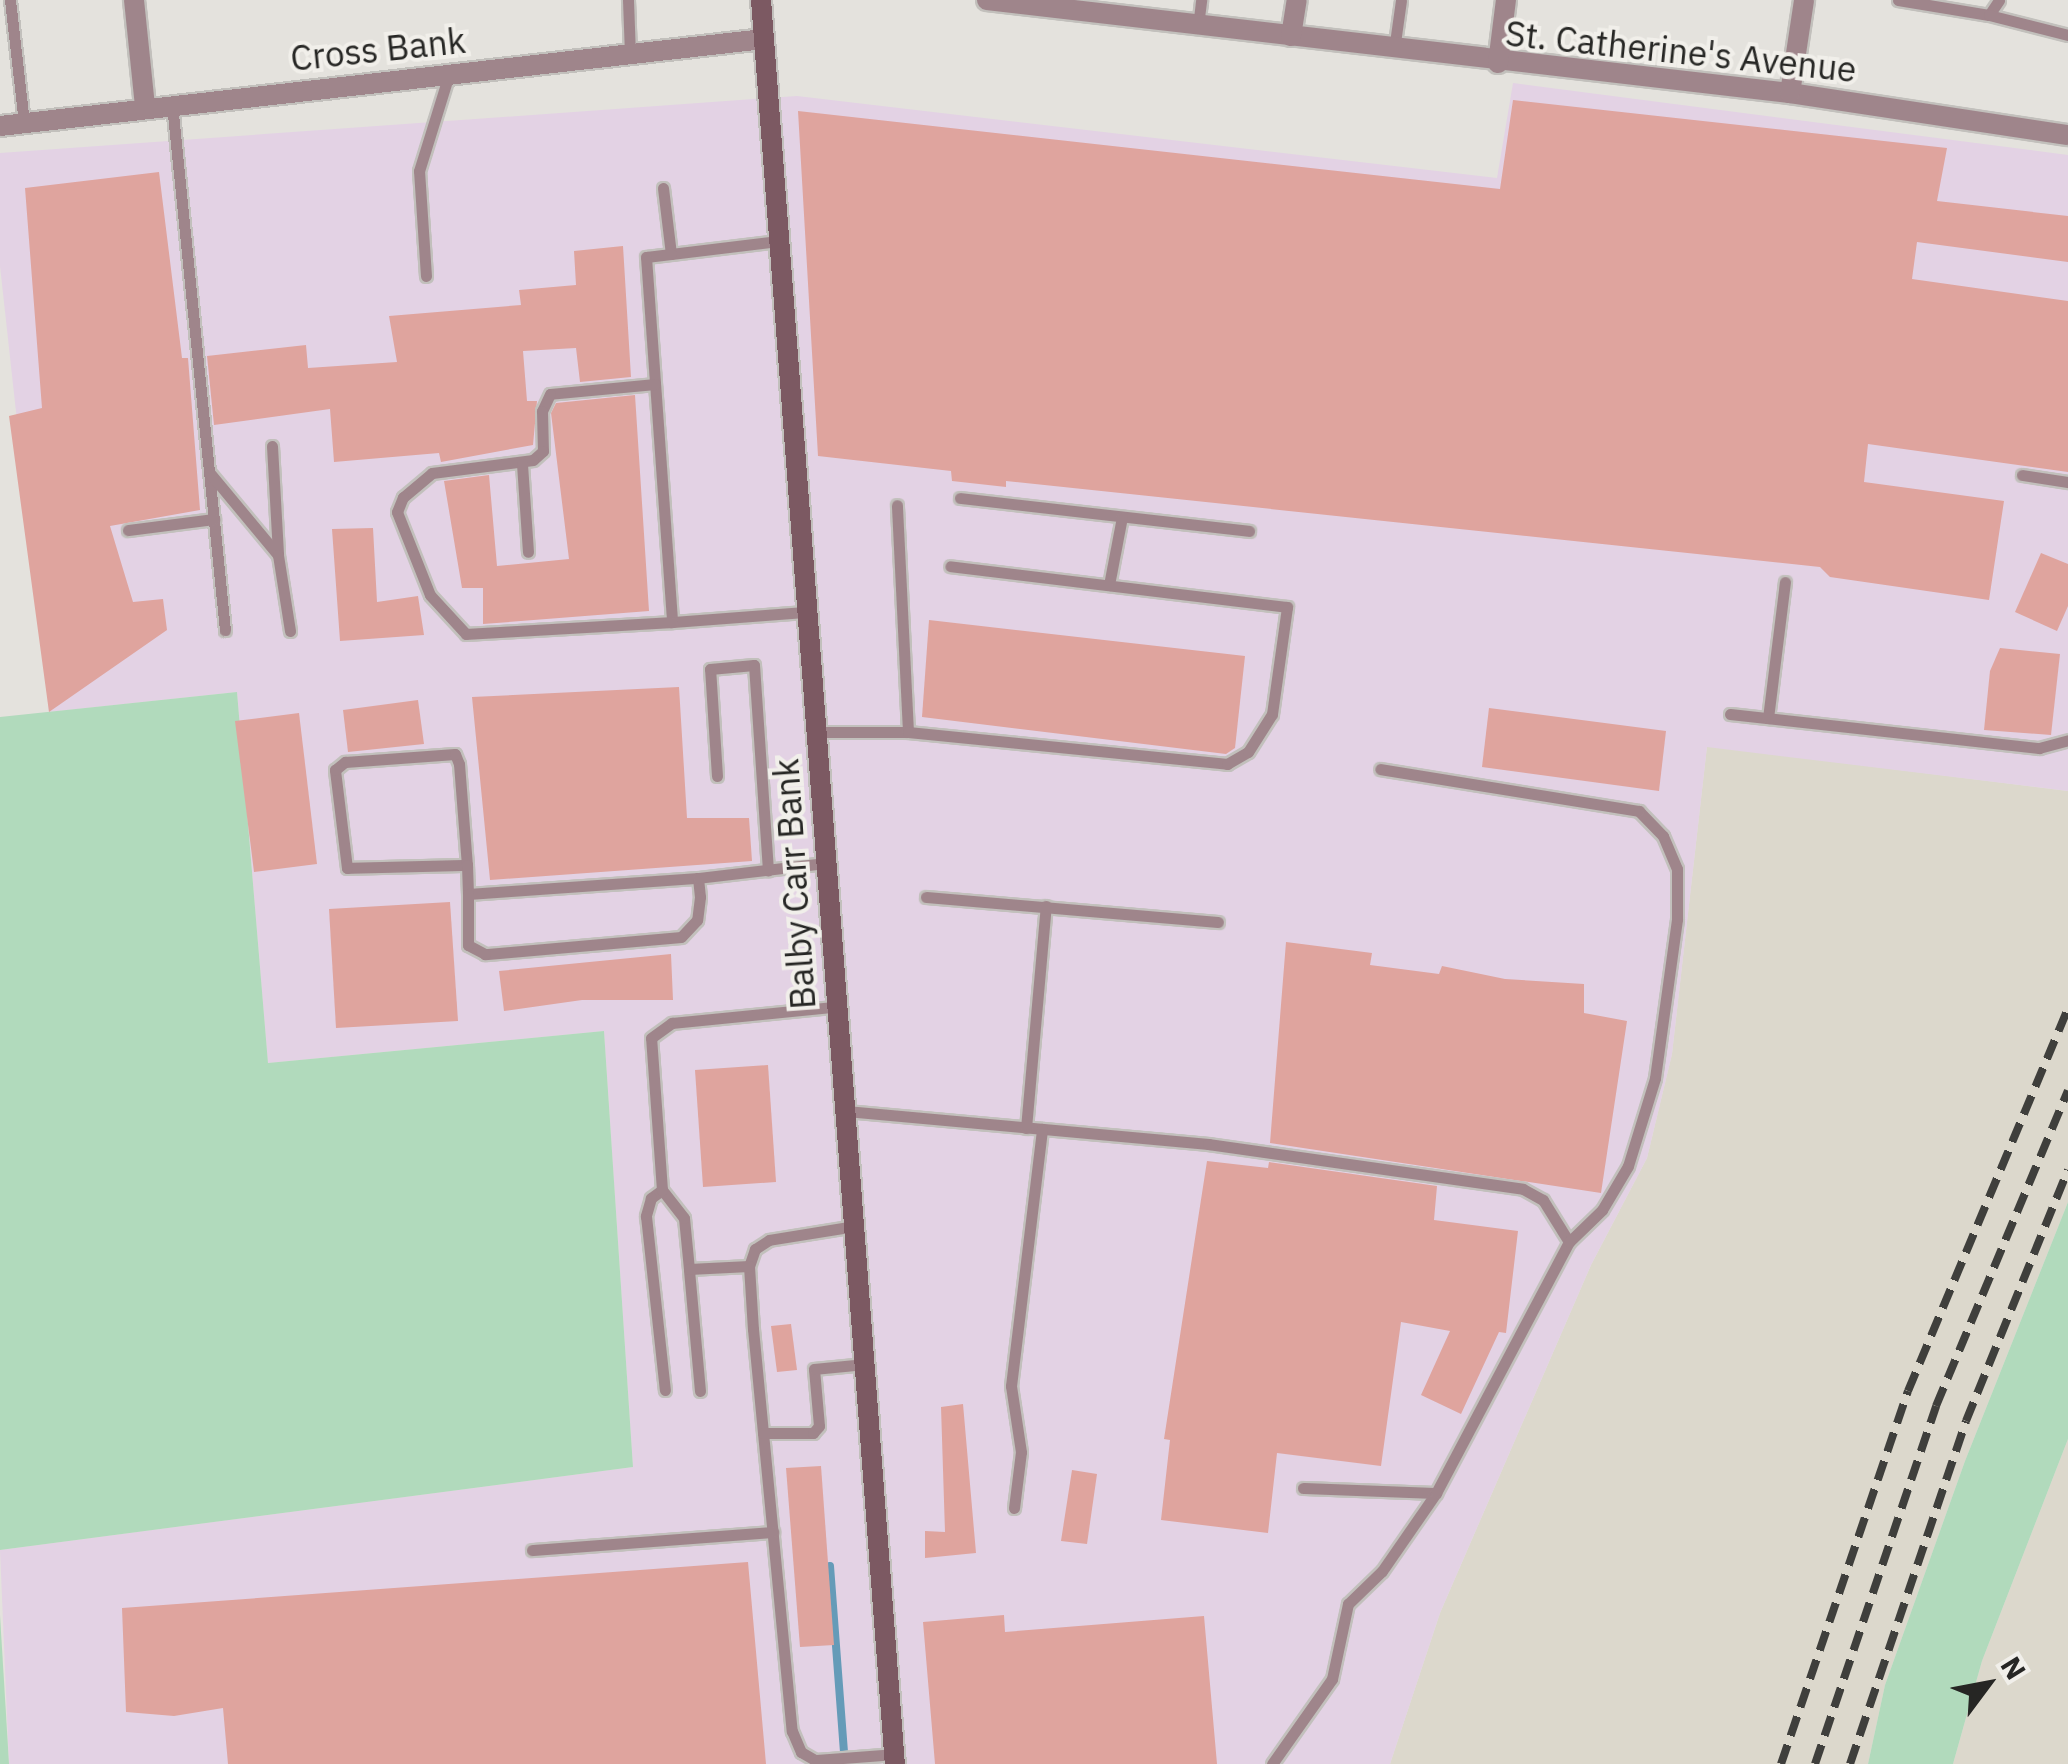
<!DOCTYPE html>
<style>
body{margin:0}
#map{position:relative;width:2068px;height:1764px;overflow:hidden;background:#e4e2dd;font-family:"IBM Plex Sans",sans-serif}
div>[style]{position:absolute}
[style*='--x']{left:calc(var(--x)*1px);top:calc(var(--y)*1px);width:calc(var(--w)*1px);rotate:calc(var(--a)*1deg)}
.built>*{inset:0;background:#dcd8cc}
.industrial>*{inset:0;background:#e3d2e4}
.green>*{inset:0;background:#b1dabc}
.stream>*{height:8px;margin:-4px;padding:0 4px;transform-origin:4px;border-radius:4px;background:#659bb8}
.building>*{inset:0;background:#dfa49e}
.roads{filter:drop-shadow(2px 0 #c2c0bc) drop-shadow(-2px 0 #c2c0bc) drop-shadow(0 2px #c2c0bc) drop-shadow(0 -2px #c2c0bc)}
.lane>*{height:11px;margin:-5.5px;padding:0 5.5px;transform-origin:5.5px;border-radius:5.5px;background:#9f858b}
.street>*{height:20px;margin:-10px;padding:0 10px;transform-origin:10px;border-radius:10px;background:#9f858b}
.secondary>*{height:20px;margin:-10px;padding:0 10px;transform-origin:10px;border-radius:10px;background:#7c5962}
.rail>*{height:8px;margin-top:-4px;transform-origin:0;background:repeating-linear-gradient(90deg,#3f3f3c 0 20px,transparent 0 30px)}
span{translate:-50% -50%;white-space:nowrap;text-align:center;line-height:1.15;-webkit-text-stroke:8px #f1efea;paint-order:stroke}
.street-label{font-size:35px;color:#262624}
.north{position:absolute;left:1938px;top:1634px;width:100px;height:100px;-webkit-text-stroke:8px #f1efea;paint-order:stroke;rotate:58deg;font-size:28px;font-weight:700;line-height:40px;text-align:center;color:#262624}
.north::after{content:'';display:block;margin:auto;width:35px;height:45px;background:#262624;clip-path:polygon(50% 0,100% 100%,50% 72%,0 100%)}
</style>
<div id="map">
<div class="built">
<i style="clip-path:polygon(1707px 746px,2068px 791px,2068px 1202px,1965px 1461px,1885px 1685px,1868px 1764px,1390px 1764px,1440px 1613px,1591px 1265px,1647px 1158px,1672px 1054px)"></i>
<i style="clip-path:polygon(2068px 1439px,2068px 1764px,1953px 1764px,1982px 1661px)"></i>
</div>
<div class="industrial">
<i style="clip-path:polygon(1513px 83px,2068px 155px,2068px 791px,1707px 747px,1672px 1054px,1647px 1158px,1591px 1265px,1440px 1613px,1390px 1764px,9px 1764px,0 1550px,633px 1467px,604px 1031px,268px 1063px,237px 692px,49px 712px,0 266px,0 153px,797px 96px,1497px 178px)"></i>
</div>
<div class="green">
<i style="clip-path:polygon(237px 692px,268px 1063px,604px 1031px,633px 1467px,0 1550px,0 717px)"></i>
<i style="clip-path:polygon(2068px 1202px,2068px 1439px,1982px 1661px,1953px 1764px,1868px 1764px,1885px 1685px,1965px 1461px)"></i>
<i style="clip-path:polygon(0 1615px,9px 1764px,0 1764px)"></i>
</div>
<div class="stream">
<i style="--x:830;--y:1566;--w:199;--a:85.7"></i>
</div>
<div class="building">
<i style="clip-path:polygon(1513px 100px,1947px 148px,1937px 201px,2068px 216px,2068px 262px,1917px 242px,1912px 279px,2068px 301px,2068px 472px,1868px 444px,1864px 482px,2004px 501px,1989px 600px,1830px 577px,1820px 567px,1006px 481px,1006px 487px,952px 481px,951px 471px,818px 456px,798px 111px,1500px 189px)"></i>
<i style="clip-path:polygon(159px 172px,182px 358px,188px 358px,200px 510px,110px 526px,133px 602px,163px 599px,167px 630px,49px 712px,9px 416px,42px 408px,25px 188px)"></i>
<i style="clip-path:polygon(623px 246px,631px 377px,580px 382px,576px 348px,523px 351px,527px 401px,537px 401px,533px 445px,441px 462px,439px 453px,334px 462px,330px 409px,214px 425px,207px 356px,306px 345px,308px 368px,397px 362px,389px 316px,521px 305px,519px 290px,576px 285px,574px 251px)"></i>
<i style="clip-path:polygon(635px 395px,649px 611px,483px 624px,483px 588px,462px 588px,444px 481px,489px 475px,497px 566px,569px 559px,551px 413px,556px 403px)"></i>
<i style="clip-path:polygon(373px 528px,377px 602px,418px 596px,424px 635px,340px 641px,332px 529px)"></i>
<i style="clip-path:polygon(2041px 553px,2068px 564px,2068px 606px,2057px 631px,2015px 612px)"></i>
<i style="clip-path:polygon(929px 620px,1245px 656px,1235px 748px,1226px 754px,922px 717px)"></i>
<i style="clip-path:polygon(2000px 648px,2060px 654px,2051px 735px,1984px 730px,1990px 671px)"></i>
<i style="clip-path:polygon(679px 687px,687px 818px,749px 818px,752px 861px,490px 880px,472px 697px)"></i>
<i style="clip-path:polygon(418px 700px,424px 744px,348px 752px,343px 710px)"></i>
<i style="clip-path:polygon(1489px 708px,1666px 731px,1659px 791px,1482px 767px)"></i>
<i style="clip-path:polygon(299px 713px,317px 864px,254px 872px,235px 721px)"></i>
<i style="clip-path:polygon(450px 902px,458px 1021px,336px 1028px,329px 909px)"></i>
<i style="clip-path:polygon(1286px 942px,1372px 953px,1370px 965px,1439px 974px,1442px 966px,1505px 979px,1584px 984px,1584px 1013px,1627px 1021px,1601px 1193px,1270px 1143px)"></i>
<i style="clip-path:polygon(671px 954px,673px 1000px,582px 1000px,504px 1011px,499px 971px)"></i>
<i style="clip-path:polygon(768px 1065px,776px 1182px,703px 1187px,695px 1070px)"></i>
<i style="clip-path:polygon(1207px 1161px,1268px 1168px,1269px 1162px,1437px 1186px,1434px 1220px,1518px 1231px,1506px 1333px,1499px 1332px,1461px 1414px,1421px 1395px,1450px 1331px,1401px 1322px,1381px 1466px,1277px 1453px,1268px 1533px,1161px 1520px,1170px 1440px,1164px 1439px)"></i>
<i style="clip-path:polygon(791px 1324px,797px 1370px,777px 1372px,771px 1326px)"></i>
<i style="clip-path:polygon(963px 1404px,976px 1553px,925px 1558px,925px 1531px,945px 1532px,941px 1407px)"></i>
<i style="clip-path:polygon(821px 1466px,834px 1645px,800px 1647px,786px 1468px)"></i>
<i style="clip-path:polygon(1072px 1470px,1097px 1474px,1087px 1544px,1061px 1541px)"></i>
<i style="clip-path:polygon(748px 1562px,766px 1764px,228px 1764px,223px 1708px,174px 1716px,126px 1712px,122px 1608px)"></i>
<i style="clip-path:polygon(1004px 1615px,1005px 1632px,1204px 1616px,1217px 1764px,935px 1764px,923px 1622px)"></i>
</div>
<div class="roads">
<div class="lane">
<i style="--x:10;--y:0;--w:124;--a:83.5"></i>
<i style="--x:628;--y:0;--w:54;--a:87.9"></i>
<i style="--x:1898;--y:0;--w:92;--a:9.4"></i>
<i style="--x:1989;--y:15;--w:18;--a:-56"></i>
<i style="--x:1989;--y:15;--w:81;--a:14.2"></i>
<i style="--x:1198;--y:26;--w:26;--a:-83"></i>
<i style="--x:1394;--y:50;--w:50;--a:-82"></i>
<i style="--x:172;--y:104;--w:529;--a:84.25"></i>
<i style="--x:663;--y:188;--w:66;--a:83.1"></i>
<i style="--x:671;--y:254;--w:108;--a:-6.9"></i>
<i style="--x:671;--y:254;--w:25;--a:173"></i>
<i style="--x:646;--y:257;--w:366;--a:85.9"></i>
<i style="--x:672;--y:622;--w:134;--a:-4.3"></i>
<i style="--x:426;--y:276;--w:105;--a:-93.8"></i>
<i style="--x:419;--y:171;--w:102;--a:-72.8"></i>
<i style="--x:655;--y:384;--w:105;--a:174.6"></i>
<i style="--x:550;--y:394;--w:19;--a:115"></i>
<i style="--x:542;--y:411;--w:40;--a:88.6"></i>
<i style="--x:543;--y:451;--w:13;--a:138"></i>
<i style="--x:533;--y:460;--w:102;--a:172.7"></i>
<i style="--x:432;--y:473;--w:38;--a:140"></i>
<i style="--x:403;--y:497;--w:16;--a:112"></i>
<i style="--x:397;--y:512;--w:89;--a:68.3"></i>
<i style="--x:430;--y:595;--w:53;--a:47.3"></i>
<i style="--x:466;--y:634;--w:206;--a:-3.3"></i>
<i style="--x:272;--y:446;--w:109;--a:86.8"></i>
<i style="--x:522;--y:464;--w:88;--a:86.1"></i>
<i style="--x:209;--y:472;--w:108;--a:50.3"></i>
<i style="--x:278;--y:555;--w:77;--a:81"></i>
<i style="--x:2022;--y:475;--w:47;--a:8.7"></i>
<i style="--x:960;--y:498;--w:291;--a:6.5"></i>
<i style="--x:128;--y:530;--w:87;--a:-7.3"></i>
<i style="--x:1109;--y:585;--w:69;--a:-79.2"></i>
<i style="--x:1730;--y:714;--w:311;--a:6.3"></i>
<i style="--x:2039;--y:748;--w:30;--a:-15"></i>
<i style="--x:1768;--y:718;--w:137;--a:-82.9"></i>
<i style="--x:816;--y:732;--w:92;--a:0"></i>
<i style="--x:908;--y:732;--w:227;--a:-92.8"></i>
<i style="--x:908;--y:732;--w:321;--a:5.7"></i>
<i style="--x:1227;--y:764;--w:24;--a:-30"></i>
<i style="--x:1248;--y:752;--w:45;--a:-57.7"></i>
<i style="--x:1272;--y:714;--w:108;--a:-82"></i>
<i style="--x:1287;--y:607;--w:339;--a:-173.1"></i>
<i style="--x:717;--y:776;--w:107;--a:-93.7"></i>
<i style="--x:710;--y:669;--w:44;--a:-5.2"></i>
<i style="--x:754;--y:665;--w:206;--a:86.1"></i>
<i style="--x:467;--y:865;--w:120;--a:178.6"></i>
<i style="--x:347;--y:868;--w:99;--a:-97"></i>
<i style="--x:335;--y:770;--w:13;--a:-39"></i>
<i style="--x:345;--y:762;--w:110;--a:-4.2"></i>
<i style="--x:455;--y:754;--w:11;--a:68"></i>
<i style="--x:459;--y:764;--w:101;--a:85.5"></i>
<i style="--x:467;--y:865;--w:29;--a:88"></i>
<i style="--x:468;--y:894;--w:231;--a:-4"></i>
<i style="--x:698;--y:878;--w:19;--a:84"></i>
<i style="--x:700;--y:897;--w:23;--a:97"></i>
<i style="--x:697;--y:920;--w:23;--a:133"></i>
<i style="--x:681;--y:937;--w:197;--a:175"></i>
<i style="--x:485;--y:954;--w:19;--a:-152"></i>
<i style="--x:468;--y:945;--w:51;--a:-90"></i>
<i style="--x:698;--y:878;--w:129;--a:-6.7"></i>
<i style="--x:926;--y:897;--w:293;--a:4.9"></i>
<i style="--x:846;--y:1111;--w:364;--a:5.2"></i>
<i style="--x:1208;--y:1144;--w:318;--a:8.1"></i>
<i style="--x:1523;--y:1189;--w:23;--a:29"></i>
<i style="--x:1543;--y:1200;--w:49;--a:58.2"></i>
<i style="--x:1026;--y:1128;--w:223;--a:-84.9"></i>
<i style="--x:662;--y:1190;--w:14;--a:144"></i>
<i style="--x:651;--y:1198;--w:19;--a:106"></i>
<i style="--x:646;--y:1216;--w:175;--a:83.8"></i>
<i style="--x:855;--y:1226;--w:87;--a:170.8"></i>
<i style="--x:769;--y:1240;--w:17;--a:147"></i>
<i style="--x:755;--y:1249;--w:18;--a:109"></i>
<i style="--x:749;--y:1266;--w:63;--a:86.4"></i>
<i style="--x:753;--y:1329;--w:404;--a:84.5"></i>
<i style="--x:792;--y:1731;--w:23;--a:67"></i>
<i style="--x:801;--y:1752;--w:16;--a:30"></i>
<i style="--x:815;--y:1760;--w:79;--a:-4.3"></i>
<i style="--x:689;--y:1269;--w:51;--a:-95.6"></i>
<i style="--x:684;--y:1218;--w:36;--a:-128"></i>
<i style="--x:662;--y:1190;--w:152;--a:-94.1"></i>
<i style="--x:651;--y:1038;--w:26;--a:-36"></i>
<i style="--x:672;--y:1023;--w:162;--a:-5.7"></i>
<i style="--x:700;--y:1391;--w:122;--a:-95.2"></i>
<i style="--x:689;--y:1269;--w:60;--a:-2.9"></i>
<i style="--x:763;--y:1433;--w:50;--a:0"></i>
<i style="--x:813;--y:1433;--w:9;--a:-49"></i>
<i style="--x:819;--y:1426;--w:57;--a:-95"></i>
<i style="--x:814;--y:1369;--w:51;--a:-5.6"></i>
<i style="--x:1303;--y:1488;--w:133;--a:2.2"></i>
<i style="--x:1014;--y:1508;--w:56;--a:-82.9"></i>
<i style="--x:1021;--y:1452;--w:67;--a:-98.6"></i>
<i style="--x:1011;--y:1386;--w:259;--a:-83.1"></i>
<i style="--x:532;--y:1550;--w:242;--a:-4.3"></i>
<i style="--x:1272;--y:1764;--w:104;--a:-54.8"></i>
<i style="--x:1332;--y:1679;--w:77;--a:-78"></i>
<i style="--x:1348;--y:1604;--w:47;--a:-44.1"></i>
<i style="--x:1382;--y:1571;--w:95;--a:-55.3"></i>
<i style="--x:1436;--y:1493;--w:284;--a:-62.1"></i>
<i style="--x:1569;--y:1242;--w:46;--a:-44.1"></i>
<i style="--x:1602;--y:1210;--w:51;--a:-59.4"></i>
<i style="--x:1628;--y:1166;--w:92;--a:-72.9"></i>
<i style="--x:1655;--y:1078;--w:161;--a:-82.1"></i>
<i style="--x:1677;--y:919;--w:50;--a:-90"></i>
<i style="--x:1677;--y:869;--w:36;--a:-113"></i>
<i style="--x:1663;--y:836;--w:35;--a:-134"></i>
<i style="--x:1639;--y:811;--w:262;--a:-170.8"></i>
</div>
<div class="street">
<i style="--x:134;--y:0;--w:108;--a:84.1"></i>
<i style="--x:987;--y:0;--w:808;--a:6.61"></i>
<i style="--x:1790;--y:93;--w:281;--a:8.6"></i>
<i style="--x:1291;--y:36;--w:36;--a:-81"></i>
<i style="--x:1498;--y:63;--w:64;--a:-82.8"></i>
<i style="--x:1790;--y:93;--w:94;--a:-81.4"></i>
<i style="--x:0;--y:126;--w:768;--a:-6.5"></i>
</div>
<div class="secondary">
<i style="--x:761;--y:0;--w:1769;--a:85.66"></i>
</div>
</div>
<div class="rail">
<i style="--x:1781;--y:1764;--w:394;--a:-71.2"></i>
<i style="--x:1908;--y:1391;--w:414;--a:-67.3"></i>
<i style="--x:1815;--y:1764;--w:378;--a:-71.3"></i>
<i style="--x:1936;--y:1406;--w:342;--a:-67.3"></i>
<i style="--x:1850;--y:1764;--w:362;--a:-71.3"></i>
<i style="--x:1966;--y:1421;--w:271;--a:-67.9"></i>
</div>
<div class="street-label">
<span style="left:378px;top:49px;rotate:-6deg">Cross Bank</span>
<span style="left:1681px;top:51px;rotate:6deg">St. Catherine's Avenue</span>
<span style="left:794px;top:884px;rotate:-94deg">Balby Carr Bank</span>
</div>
<div class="north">N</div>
</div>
